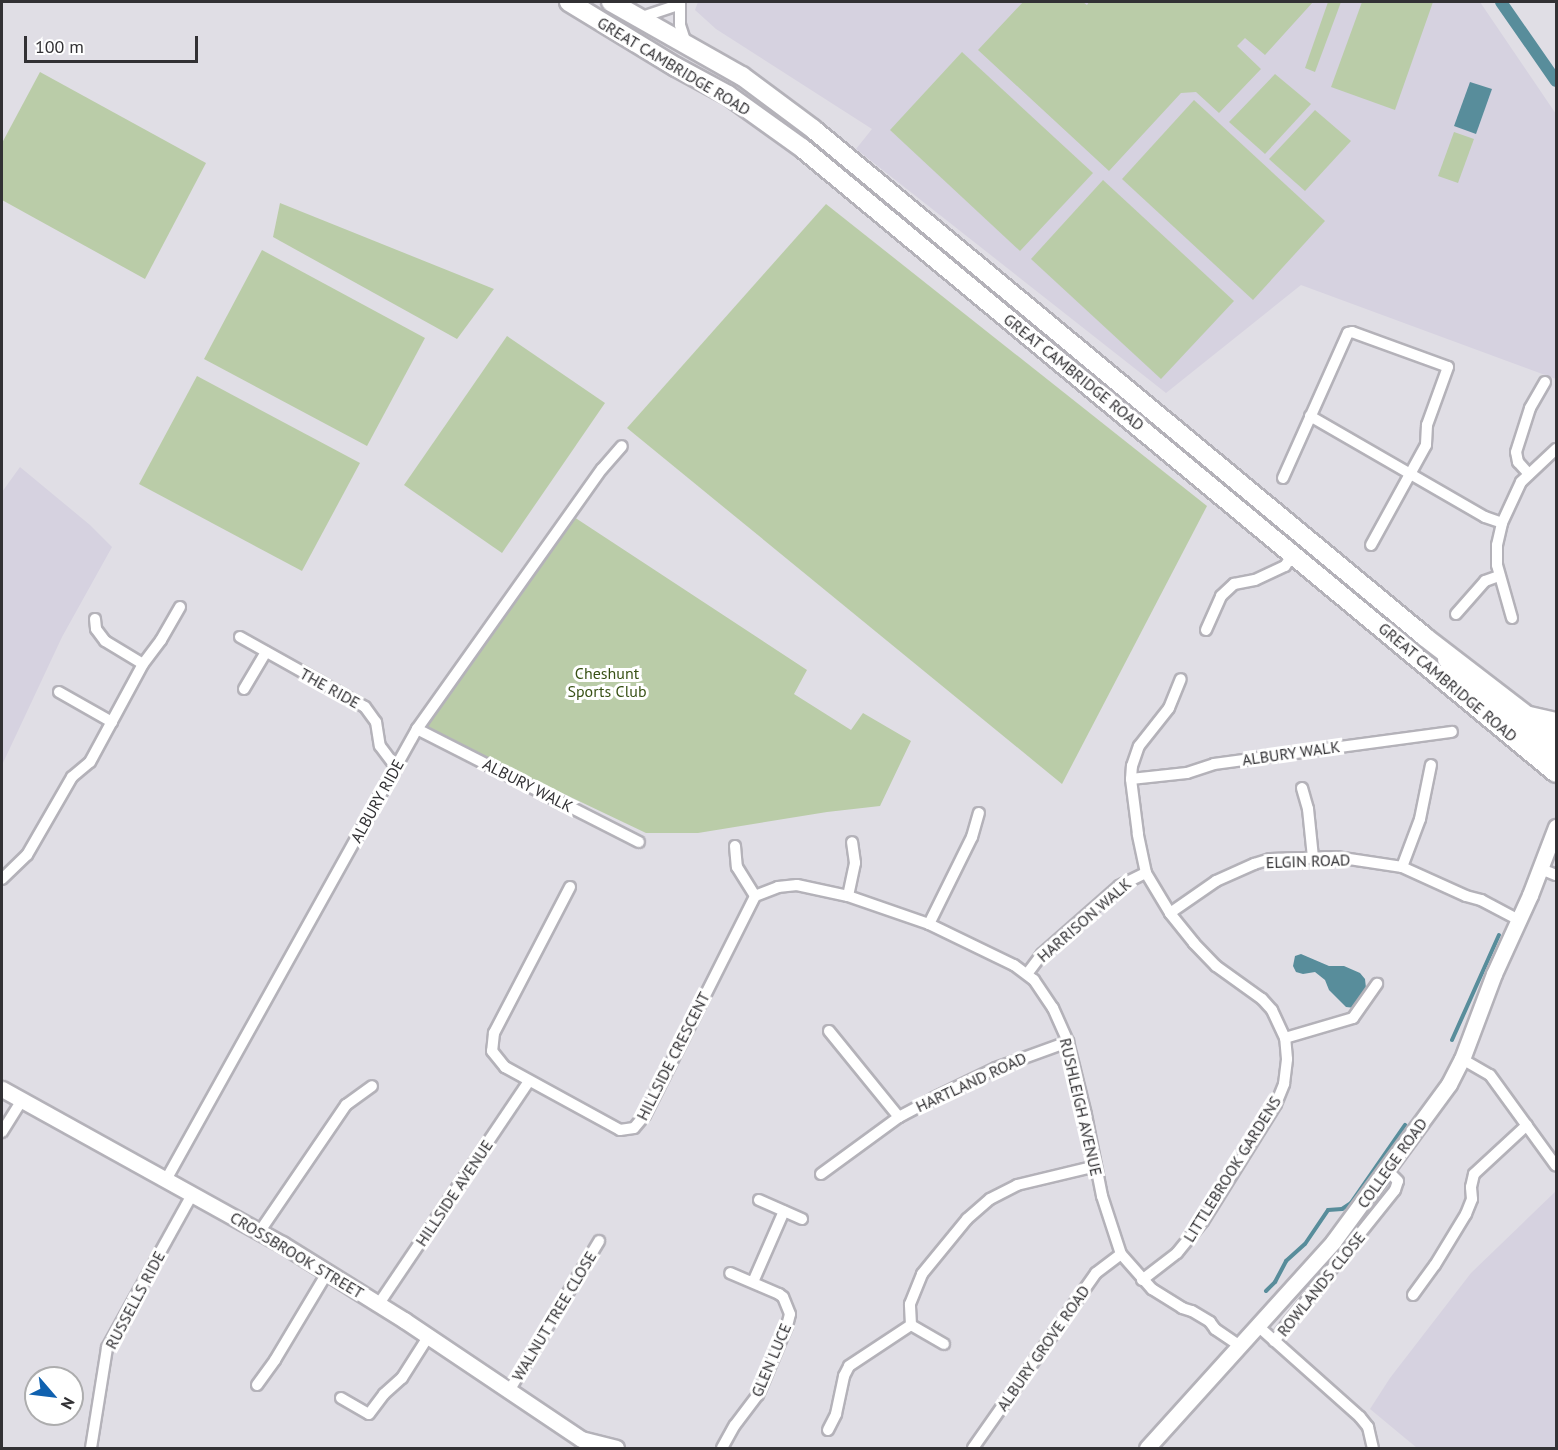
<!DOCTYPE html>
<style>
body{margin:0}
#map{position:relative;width:1558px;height:1450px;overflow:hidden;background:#e0dee5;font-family:"PT Sans",sans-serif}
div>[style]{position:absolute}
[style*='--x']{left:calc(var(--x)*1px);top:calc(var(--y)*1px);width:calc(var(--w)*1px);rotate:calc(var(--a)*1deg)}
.built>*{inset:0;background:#d6d2e0}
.green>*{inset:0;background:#bacca8}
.water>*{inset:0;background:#588d9b}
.stream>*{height:4px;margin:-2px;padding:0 2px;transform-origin:2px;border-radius:2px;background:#588d9b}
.canal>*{height:12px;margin:-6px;padding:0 6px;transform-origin:6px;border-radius:6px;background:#588d9b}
.roads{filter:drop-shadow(2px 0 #b4b2b9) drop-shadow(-2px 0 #b4b2b9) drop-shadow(0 2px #b4b2b9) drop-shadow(0 -2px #b4b2b9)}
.minor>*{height:10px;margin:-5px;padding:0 5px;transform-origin:5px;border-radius:5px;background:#fff}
.tertiary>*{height:14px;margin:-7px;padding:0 7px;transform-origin:7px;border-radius:7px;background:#fff}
.secondary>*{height:15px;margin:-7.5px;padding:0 7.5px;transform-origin:7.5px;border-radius:7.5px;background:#fff}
.trunk>*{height:18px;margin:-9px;padding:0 9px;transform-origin:9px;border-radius:9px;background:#fff}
span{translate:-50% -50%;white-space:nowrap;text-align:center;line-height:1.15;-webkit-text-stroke:6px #fff;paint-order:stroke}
.street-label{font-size:16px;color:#323134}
.park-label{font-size:16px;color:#385115}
.frame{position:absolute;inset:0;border:3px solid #323134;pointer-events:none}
.north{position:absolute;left:24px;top:1366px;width:60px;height:60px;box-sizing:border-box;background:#fff;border:2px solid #adadae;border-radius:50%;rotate:118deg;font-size:16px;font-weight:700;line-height:24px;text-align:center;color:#323134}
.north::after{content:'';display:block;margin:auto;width:21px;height:27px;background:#1061af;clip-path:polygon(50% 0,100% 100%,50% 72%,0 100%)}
.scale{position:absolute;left:24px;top:36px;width:174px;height:27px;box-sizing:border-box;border:3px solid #323134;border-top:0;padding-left:8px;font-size:18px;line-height:21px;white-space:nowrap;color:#323134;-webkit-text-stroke:4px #fff;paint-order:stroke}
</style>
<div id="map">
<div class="built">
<i style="clip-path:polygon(698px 2px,1480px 2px,1556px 114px,1556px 379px,1301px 285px,1166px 393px,856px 149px,872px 129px,716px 29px,695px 10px)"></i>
<i style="clip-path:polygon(20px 467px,90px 525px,112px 547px,62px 637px,2px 765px,2px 492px)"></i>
<i style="clip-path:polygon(1556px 1191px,1556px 1448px,1417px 1448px,1370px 1409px,1390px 1378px,1471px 1273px)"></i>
</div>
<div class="green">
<i style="clip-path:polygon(1023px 2px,1083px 2px,1087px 5px,1089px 2px,1313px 2px,1265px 55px,1245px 38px,1237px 46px,1261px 69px,1219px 113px,1196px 92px,1181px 93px,1109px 171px,978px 50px)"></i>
<i style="clip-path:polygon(1328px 2px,1341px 2px,1315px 72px,1305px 68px)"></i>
<i style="clip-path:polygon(1362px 2px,1433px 2px,1395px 110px,1331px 87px)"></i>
<i style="clip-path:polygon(962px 52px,1093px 173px,1020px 251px,890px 130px)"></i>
<i style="clip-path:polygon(40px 72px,206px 163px,145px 279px,2px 200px,2px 143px)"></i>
<i style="clip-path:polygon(1275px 74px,1311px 104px,1265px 154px,1229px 122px)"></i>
<i style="clip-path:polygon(1194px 100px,1325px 221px,1253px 300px,1122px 179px)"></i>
<i style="clip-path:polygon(1315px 110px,1351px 141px,1305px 191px,1269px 159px)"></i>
<i style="clip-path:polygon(1454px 132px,1474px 139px,1458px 183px,1438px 176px)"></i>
<i style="clip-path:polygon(1103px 180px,1234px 301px,1161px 379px,1031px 259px)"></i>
<i style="clip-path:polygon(280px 203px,494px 289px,457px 339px,273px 237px)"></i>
<i style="clip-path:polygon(826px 204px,1207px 506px,1062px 784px,627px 428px)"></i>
<i style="clip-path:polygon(262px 250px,425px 338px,367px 446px,204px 359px)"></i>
<i style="clip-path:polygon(507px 336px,605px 403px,502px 553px,404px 485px)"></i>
<i style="clip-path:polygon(197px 376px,360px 463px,302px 571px,139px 484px)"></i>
<i style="clip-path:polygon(574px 517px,807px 670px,794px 694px,851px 730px,863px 713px,911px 741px,880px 806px,827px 812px,698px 833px,646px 833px,426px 728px)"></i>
</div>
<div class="water">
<i style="clip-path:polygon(1470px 82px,1492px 89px,1476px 134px,1454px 126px)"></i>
<i style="clip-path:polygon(1301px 954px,1329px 966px,1344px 966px,1360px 973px,1365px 979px,1366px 988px,1365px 995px,1355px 1008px,1346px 1007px,1329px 990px,1325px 980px,1315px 972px,1303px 974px,1296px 972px,1293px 966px,1295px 956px)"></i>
</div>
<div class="stream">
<i style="--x:1452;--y:1040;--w:115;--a:-65.9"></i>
<i style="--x:1266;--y:1291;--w:13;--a:-45"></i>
<i style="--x:1275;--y:1282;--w:24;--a:-62"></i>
<i style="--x:1286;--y:1261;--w:25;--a:-42"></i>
<i style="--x:1305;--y:1244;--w:41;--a:-55.9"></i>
<i style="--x:1328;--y:1210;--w:14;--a:-4"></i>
<i style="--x:1342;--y:1209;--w:11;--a:-34"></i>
<i style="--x:1351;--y:1203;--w:95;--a:-55.3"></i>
</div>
<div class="canal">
<i style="--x:1501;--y:2;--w:96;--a:55.2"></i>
</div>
<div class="roads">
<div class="minor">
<i style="--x:680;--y:2;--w:23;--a:90"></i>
<i style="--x:680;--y:25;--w:20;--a:72"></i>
<i style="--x:639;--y:18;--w:41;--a:-18.4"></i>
<i style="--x:1310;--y:416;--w:202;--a:30"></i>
<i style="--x:1485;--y:517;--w:18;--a:19"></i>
<i style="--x:1528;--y:473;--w:15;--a:-132"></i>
<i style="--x:1518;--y:462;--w:10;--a:-101"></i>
<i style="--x:1516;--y:452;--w:46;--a:-72.3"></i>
<i style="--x:1530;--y:408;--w:30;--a:-60"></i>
<i style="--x:1283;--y:478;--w:159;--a:-65.9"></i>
<i style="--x:1348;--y:333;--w:4;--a:-14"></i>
<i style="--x:1352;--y:332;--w:102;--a:20"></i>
<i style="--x:1448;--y:367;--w:62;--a:109.9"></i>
<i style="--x:1427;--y:425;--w:20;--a:93"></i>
<i style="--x:1426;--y:445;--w:114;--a:118.8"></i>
<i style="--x:1456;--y:614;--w:44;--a:-48.7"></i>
<i style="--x:1485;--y:581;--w:15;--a:-20"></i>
<i style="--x:1512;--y:618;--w:55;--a:-105.8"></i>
<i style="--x:1497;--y:565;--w:20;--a:-90"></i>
<i style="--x:1497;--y:545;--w:23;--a:-77"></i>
<i style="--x:1502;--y:523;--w:45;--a:-65.1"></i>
<i style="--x:1521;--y:482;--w:48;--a:-43.3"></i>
<i style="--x:95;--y:619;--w:10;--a:84"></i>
<i style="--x:96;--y:629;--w:15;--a:53"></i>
<i style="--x:105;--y:641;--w:44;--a:31.2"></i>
<i style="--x:1206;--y:630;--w:37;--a:-66"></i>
<i style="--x:1221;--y:596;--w:18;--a:-43"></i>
<i style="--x:1234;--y:584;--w:21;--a:-11"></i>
<i style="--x:1255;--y:580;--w:33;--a:-25"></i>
<i style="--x:1285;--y:566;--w:14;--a:-56"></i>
<i style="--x:240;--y:637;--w:143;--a:29.2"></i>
<i style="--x:365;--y:707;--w:19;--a:54"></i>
<i style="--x:376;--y:722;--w:24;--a:81"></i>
<i style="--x:380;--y:746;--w:26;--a:53"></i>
<i style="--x:244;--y:689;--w:43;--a:-59.3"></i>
<i style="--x:59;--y:692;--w:61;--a:29.5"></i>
<i style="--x:417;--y:729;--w:249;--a:27"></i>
<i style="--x:1131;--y:779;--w:56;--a:-6.1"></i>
<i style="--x:1187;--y:773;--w:28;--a:-18"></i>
<i style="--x:1214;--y:764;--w:240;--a:-7.7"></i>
<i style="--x:1302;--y:788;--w:22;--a:74"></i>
<i style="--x:1308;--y:809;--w:48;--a:84.1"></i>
<i style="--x:735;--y:846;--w:21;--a:85"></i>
<i style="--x:737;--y:867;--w:34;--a:58"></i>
<i style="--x:755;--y:896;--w:25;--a:-21"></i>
<i style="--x:778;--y:887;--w:19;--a:-6"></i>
<i style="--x:797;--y:885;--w:52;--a:12.2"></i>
<i style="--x:848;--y:896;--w:86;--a:19.1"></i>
<i style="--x:929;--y:924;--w:94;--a:25.8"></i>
<i style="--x:1014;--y:965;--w:25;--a:37"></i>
<i style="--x:1034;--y:980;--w:34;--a:56"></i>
<i style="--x:1053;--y:1008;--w:37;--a:66"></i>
<i style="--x:1068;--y:1042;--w:75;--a:76.1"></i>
<i style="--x:1086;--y:1115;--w:83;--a:78.8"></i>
<i style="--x:1102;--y:1196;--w:61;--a:71.9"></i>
<i style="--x:1121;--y:1254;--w:47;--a:48.5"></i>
<i style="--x:1152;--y:1289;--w:36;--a:32"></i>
<i style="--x:1182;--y:1308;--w:10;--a:17"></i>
<i style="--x:1192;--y:1311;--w:21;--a:31"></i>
<i style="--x:1210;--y:1322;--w:9;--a:54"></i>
<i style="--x:1215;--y:1329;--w:30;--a:34"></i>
<i style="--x:1402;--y:867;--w:51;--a:-69.4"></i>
<i style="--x:1420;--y:819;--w:55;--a:-78.5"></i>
<i style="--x:1541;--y:869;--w:16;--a:22"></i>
<i style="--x:2;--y:879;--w:35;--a:-44"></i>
<i style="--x:27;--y:855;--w:90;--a:-60"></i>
<i style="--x:72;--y:777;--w:23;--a:-40"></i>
<i style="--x:90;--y:762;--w:111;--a:-61.6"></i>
<i style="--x:143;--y:664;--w:30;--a:-53"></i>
<i style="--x:161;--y:640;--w:38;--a:-60"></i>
<i style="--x:570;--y:887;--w:165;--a:117.5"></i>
<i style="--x:494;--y:1033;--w:18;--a:96"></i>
<i style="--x:492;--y:1051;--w:21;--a:51"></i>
<i style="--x:505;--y:1067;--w:131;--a:28.7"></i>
<i style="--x:620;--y:1130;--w:14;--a:-8"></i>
<i style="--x:634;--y:1128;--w:17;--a:-50"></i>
<i style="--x:645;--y:1115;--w:245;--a:-63.3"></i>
<i style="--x:848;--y:896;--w:34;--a:-78"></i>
<i style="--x:855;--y:863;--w:21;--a:-98"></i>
<i style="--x:1170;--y:913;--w:56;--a:-34.8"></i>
<i style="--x:1216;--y:881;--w:42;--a:-24.1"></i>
<i style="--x:1254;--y:864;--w:17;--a:-17"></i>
<i style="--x:1270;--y:859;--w:66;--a:-1.7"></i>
<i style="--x:1336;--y:857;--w:67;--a:8.6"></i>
<i style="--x:1402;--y:867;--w:70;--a:24.4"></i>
<i style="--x:1466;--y:896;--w:16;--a:15"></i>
<i style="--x:1481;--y:900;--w:43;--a:27.8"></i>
<i style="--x:929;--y:924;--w:97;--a:-63.7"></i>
<i style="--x:972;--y:837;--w:25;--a:-74"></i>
<i style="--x:1027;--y:974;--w:25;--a:-53"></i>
<i style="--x:1042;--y:954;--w:103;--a:-41.4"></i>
<i style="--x:1119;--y:886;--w:30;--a:-26"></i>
<i style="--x:829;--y:1031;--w:111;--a:50.9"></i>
<i style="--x:1285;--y:1038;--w:71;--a:-16.4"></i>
<i style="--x:1353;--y:1018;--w:42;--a:-54.8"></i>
<i style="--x:1462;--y:1059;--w:32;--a:30"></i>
<i style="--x:1490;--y:1075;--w:112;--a:54"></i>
<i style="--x:2;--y:1132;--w:38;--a:-58"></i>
<i style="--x:821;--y:1174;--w:97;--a:-36.2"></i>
<i style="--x:899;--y:1117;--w:40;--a:-28"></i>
<i style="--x:934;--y:1098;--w:69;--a:-25.8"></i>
<i style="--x:996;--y:1068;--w:77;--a:-19.9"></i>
<i style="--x:167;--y:1178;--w:514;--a:-60.89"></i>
<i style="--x:417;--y:729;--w:319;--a:-54.6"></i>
<i style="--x:602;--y:469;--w:30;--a:-49"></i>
<i style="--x:759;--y:1200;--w:47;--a:23.8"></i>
<i style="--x:260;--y:1231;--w:153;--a:-55.7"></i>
<i style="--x:346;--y:1105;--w:32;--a:-36"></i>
<i style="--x:1142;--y:1280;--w:44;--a:-37.6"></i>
<i style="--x:1177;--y:1253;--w:41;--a:-50.9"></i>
<i style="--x:1203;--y:1221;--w:138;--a:-58"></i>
<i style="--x:1276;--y:1104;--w:22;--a:-68"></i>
<i style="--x:1284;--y:1084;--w:25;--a:-83"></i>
<i style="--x:1287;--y:1059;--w:21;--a:-95"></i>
<i style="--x:1285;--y:1038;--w:31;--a:-115"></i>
<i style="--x:1272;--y:1010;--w:15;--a:-132"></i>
<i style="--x:1262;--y:999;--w:57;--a:-144.3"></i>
<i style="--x:1216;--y:966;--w:32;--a:-134"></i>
<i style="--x:1194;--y:943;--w:38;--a:-129"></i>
<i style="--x:1170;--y:913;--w:47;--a:-121"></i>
<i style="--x:1146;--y:873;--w:40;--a:-102"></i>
<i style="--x:1138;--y:834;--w:55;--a:-97.3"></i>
<i style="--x:1131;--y:779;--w:13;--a:-86"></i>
<i style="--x:1132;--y:766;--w:21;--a:-71"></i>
<i style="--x:1139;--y:746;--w:48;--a:-51.7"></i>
<i style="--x:1169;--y:708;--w:31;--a:-68"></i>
<i style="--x:753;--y:1282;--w:77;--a:-66.4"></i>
<i style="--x:1413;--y:1295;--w:37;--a:-54"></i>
<i style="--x:1435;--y:1265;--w:60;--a:-58.7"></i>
<i style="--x:1466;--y:1214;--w:16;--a:-68"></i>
<i style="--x:1472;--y:1199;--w:12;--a:-95"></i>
<i style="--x:1471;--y:1187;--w:13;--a:-77"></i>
<i style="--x:1474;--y:1174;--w:72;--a:-42.8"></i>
<i style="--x:378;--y:1305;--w:270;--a:-56"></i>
<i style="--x:911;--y:1325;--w:38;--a:30"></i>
<i style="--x:1259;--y:1327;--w:135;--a:41.7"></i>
<i style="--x:1360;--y:1417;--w:13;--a:51"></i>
<i style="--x:1368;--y:1427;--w:22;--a:77"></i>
<i style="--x:1274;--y:1341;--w:193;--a:-51.3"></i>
<i style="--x:1395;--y:1190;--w:9;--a:-72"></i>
<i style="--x:1398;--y:1181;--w:16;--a:-135"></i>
<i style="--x:257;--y:1385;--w:31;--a:-54"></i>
<i style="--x:275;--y:1360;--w:101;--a:-59.1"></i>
<i style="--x:509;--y:1391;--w:175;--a:-59"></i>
<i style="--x:341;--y:1398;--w:32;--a:30"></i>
<i style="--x:369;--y:1414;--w:25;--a:-53"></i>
<i style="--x:384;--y:1394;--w:24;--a:-42"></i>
<i style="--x:402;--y:1378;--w:49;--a:-57.6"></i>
<i style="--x:828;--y:1430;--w:18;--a:-63"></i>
<i style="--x:836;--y:1414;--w:39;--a:-78"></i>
<i style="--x:844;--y:1376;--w:11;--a:-63"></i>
<i style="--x:849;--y:1366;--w:74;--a:-33.5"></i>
<i style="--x:911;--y:1325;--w:21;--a:-93"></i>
<i style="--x:910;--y:1304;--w:32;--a:-68"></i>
<i style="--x:922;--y:1274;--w:71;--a:-50.7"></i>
<i style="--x:967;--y:1219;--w:30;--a:-41"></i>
<i style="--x:990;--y:1199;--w:30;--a:-27"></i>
<i style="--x:1017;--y:1185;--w:81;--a:-13.5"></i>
<i style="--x:91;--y:1448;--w:101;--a:-80.9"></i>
<i style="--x:107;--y:1348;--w:177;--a:-61"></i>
<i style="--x:722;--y:1448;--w:26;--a:-61"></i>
<i style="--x:735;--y:1425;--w:38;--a:-53"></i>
<i style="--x:758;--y:1395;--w:75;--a:-67.2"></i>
<i style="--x:787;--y:1326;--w:12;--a:-76"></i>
<i style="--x:790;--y:1314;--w:18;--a:-112"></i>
<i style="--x:783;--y:1297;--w:5;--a:-143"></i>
<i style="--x:779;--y:1294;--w:53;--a:-156.8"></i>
<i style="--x:973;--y:1448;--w:214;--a:-54.9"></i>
<i style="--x:1096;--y:1273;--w:31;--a:-37"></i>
</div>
<div class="tertiary">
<i style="--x:1530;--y:714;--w:27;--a:13"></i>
</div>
<div class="secondary">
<i style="--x:1445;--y:659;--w:17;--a:50"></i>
<i style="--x:1456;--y:672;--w:131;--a:40"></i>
<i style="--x:2;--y:1089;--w:320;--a:29"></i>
<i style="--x:282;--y:1244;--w:144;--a:31.9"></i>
<i style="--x:404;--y:1320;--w:213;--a:33.9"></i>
<i style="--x:581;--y:1439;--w:36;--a:14"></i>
<i style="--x:1147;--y:1448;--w:278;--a:-47.9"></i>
<i style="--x:1333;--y:1242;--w:196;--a:-53.7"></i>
<i style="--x:1449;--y:1084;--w:28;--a:-63"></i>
<i style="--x:1462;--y:1059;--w:91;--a:-69.4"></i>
<i style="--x:1494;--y:974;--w:87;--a:-65.5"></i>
<i style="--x:1530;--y:895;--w:73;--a:-69.1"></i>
</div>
<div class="trunk">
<i style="--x:569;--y:2;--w:125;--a:31.3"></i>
<i style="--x:676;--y:67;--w:59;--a:28.3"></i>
<i style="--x:728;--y:95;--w:91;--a:35.6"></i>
<i style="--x:802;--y:148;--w:979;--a:39.66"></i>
<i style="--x:611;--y:2;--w:150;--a:29.5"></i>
<i style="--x:742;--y:76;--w:89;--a:36.7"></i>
<i style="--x:813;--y:129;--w:795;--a:39.69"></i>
<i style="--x:1425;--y:637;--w:165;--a:37.6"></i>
</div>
</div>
<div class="street-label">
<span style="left:674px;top:66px;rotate:31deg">GREAT CAMBRIDGE ROAD</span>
<span style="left:1074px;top:372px;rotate:39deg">GREAT CAMBRIDGE ROAD</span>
<span style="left:1448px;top:682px;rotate:40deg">GREAT CAMBRIDGE ROAD</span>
<span style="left:330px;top:688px;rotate:29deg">THE RIDE</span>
<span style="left:1291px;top:753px;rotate:-8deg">ALBURY WALK</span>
<span style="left:528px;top:785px;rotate:27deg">ALBURY WALK</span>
<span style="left:377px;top:801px;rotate:-61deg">ALBURY RIDE</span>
<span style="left:1308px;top:861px;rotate:-2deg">ELGIN ROAD</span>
<span style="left:1084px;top:920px;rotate:-41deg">HARRISON WALK</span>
<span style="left:673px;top:1056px;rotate:-63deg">HILLSIDE CRESCENT</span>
<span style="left:971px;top:1082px;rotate:-25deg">HARTLAND ROAD</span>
<span style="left:1081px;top:1107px;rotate:77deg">RUSHLEIGH AVENUE</span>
<span style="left:1392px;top:1163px;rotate:-54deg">COLLEGE ROAD</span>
<span style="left:1232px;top:1169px;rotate:-58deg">LITTLEBROOK GARDENS</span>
<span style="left:454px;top:1193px;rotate:-56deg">HILLSIDE AVENUE</span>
<span style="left:297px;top:1255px;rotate:31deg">CROSSBROOK STREET</span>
<span style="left:1321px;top:1284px;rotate:-51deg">ROWLANDS CLOSE</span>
<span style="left:135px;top:1300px;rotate:-62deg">RUSSELLS RIDE</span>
<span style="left:554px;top:1316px;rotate:-59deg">WALNUT TREE CLOSE</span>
<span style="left:1043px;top:1348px;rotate:-55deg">ALBURY GROVE ROAD</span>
<span style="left:771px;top:1360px;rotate:-67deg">GLEN LUCE</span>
</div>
<div class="park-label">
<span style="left:607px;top:682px">Cheshunt<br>Sports Club</span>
</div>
<div class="frame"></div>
<div class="north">N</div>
<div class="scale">100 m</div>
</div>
